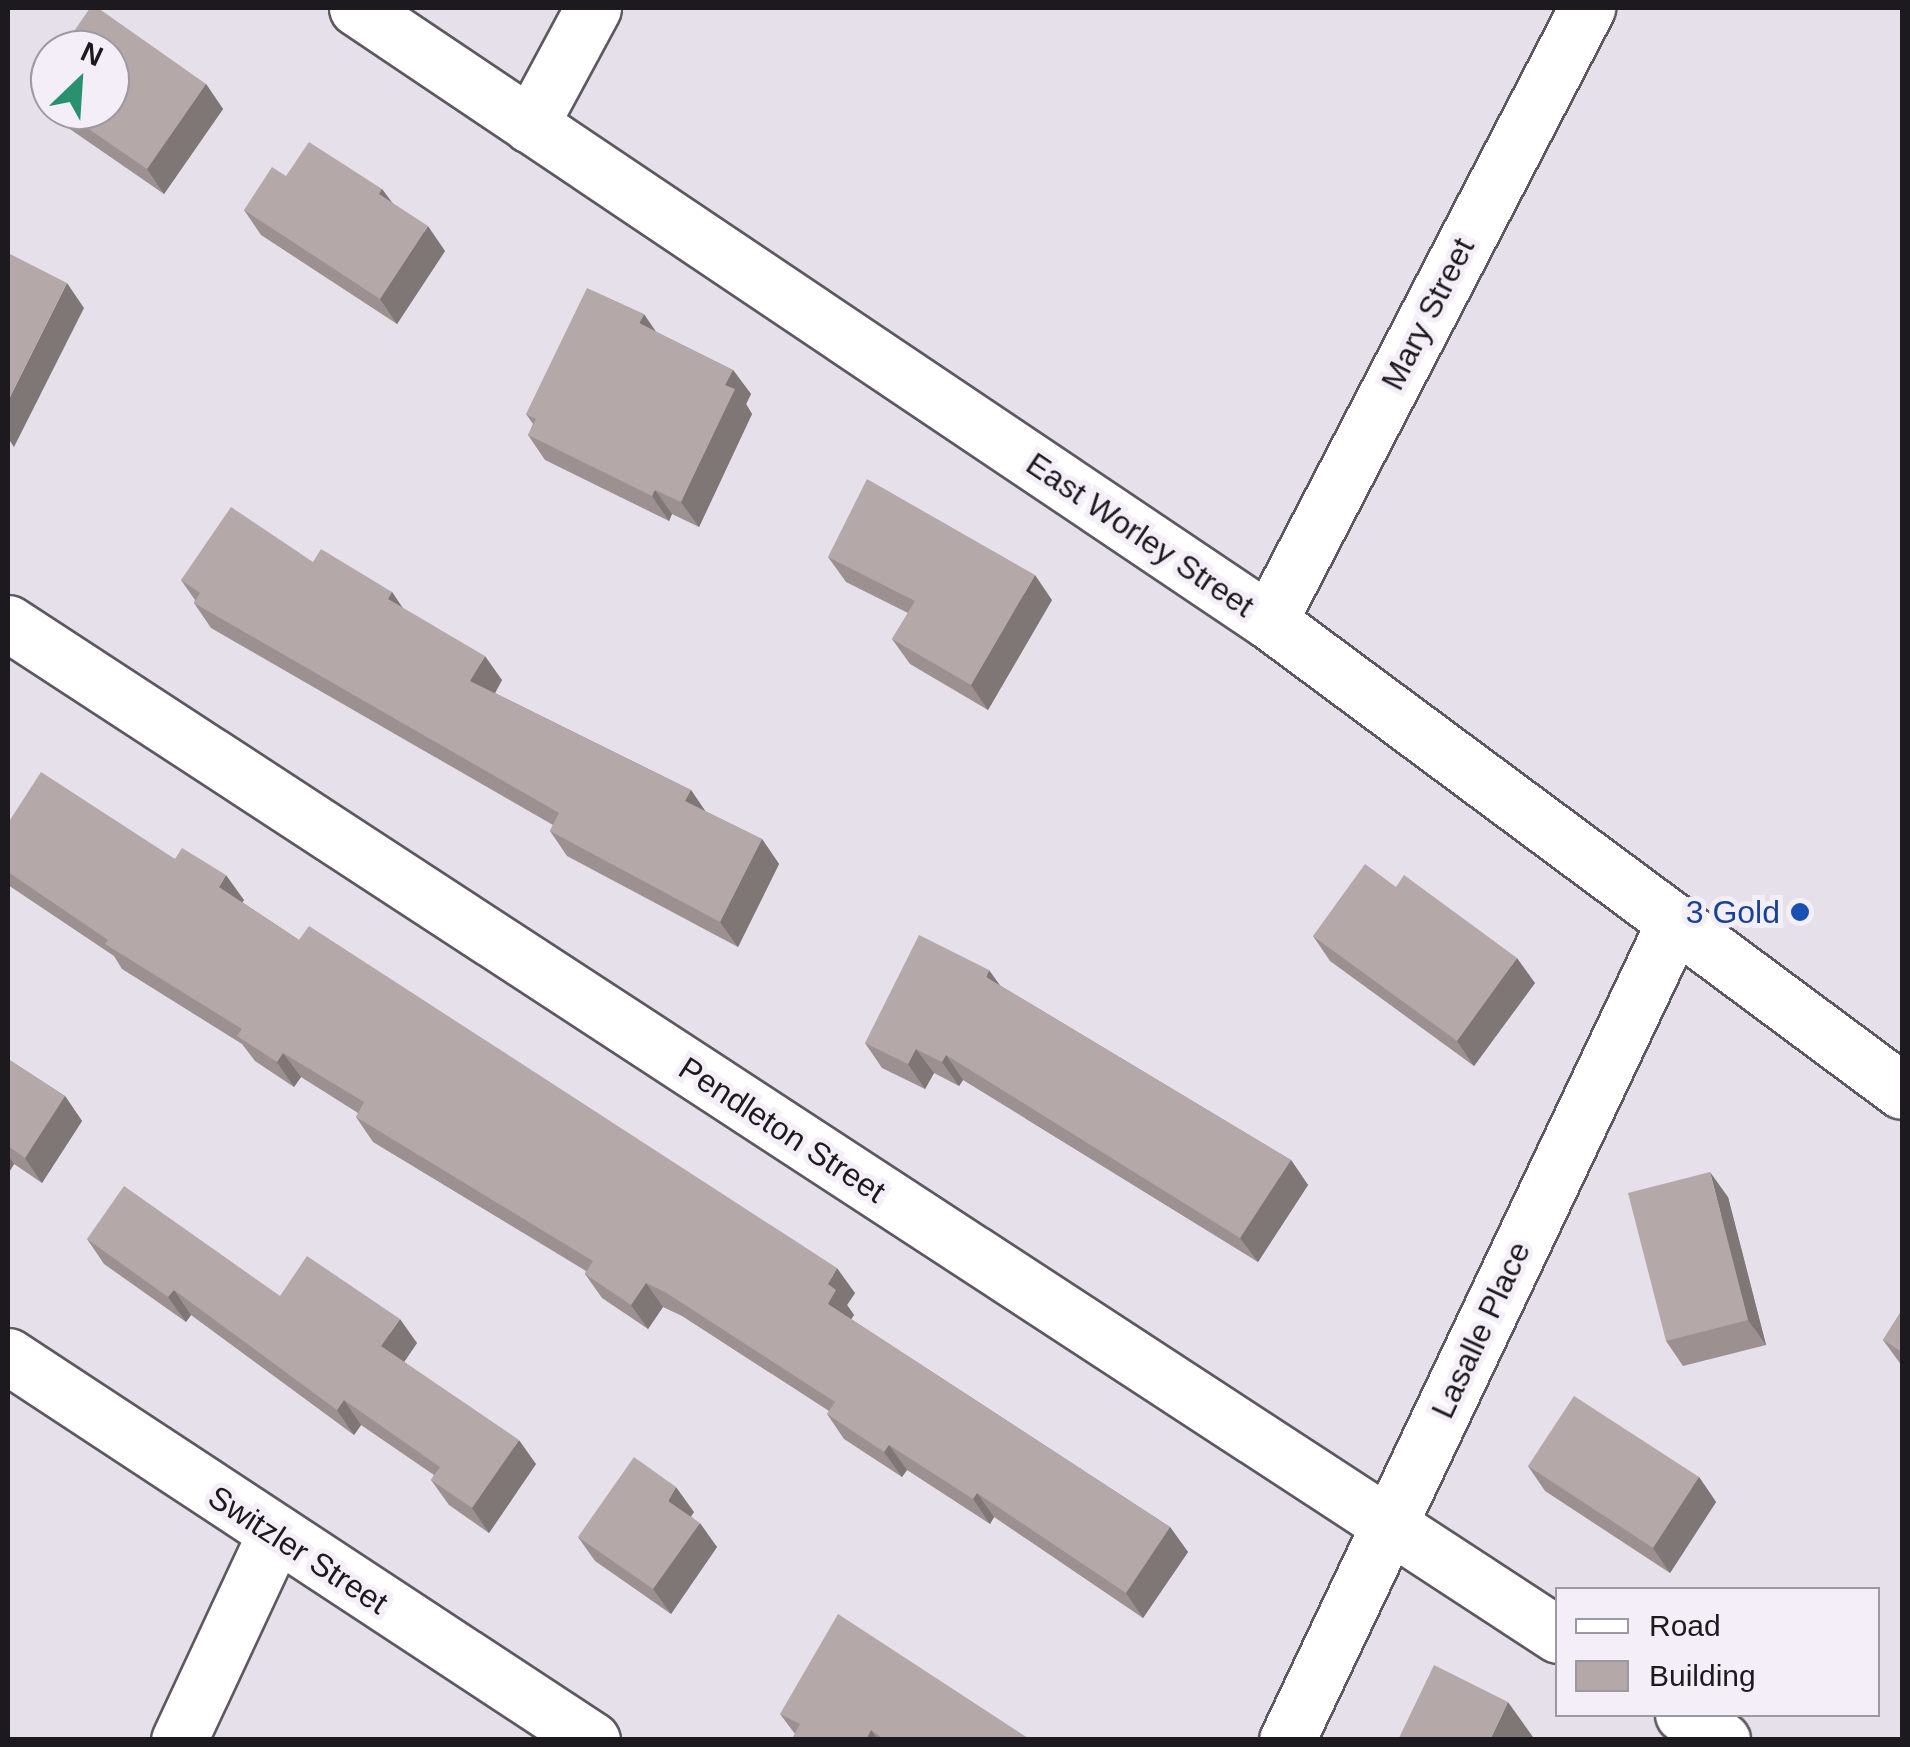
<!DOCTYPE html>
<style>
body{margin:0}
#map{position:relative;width:1910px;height:1747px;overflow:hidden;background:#e6e0eb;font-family:Arial,sans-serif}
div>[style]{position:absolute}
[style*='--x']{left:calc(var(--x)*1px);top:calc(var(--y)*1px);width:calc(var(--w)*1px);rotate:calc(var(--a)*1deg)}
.roads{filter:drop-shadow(2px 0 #5d5861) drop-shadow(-2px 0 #5d5861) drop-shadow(0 2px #5d5861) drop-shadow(0 -2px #5d5861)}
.minor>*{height:55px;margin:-27.5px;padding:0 27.5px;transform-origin:27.5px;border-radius:27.5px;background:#fff}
.wall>*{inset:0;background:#9c9090}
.shaded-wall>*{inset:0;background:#7f7676}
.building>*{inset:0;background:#b5a8a8}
.dots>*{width:28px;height:28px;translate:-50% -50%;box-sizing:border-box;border:5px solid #f3eef8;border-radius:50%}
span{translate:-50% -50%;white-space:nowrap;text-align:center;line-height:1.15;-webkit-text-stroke:10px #f3eef8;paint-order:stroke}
.street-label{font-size:32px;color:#1c1a1e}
.transit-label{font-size:32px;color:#164399}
.right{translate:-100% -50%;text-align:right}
.frame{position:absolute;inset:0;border:10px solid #1c1a1e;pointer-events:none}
.legend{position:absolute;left:1555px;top:1587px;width:325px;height:130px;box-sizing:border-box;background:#f3eef8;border:2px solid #9d99a1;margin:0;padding:12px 18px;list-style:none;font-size:30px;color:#1c1a1e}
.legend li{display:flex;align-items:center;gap:20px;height:50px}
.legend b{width:50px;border:2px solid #9d99a1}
.north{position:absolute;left:30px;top:30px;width:100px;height:100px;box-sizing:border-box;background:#f3eef8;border:2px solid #9d99a1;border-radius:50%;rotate:25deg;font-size:28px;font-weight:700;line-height:40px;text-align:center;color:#1c1a1e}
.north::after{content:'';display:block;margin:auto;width:35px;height:45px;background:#2a916e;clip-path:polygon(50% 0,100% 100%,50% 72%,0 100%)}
</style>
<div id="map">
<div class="roads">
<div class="minor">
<i style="--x:357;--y:8;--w:1099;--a:33.91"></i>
<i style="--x:1269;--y:621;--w:788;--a:36.59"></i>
<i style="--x:530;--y:125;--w:133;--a:-61.7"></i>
<i style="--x:1269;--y:621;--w:691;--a:-62.58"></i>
<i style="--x:8;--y:623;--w:1851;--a:33.14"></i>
<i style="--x:8;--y:1356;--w:699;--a:33.33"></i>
<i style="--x:1683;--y:1714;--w:47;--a:33.7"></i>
<i style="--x:179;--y:1740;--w:225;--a:-65"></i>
<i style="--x:1287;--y:1740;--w:906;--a:-64.65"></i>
</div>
</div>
<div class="wall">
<i style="clip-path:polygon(50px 67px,50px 110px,110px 110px,206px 84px,223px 109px,164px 194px,51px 116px,33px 91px)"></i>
<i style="clip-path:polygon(286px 176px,382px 189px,392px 203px,445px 251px,397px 324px,261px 235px,244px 210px)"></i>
<i style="clip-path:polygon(656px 332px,733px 370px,751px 394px,746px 404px,752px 414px,699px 527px,672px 514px,669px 521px,545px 460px,528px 435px,533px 424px,526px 414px)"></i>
<i style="clip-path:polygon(828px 557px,1052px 600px,988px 710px,910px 664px,892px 639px,908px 613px,846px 582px)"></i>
<i style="clip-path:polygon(313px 562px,392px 592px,402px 608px,502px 680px,495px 693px,691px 790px,705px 811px,762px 839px,779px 864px,738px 947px,567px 856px,550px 831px,553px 825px,211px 628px,194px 603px,195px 600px,181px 580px)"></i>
<i style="clip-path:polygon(8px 823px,175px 859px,244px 900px,242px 902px,299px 940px,855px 1293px,847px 1305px,854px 1315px,851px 1319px,1170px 1527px,1188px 1552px,1143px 1618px,994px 1517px,990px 1524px,907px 1470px,902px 1477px,844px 1439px,827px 1414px,829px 1411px,682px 1316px,663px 1307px,648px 1329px,602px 1298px,585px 1274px,586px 1271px,373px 1142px,356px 1117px,358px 1113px,301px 1077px,294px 1087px,255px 1061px,242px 1044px,122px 969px,114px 956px,8px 885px)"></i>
<i style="clip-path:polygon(1396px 887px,1535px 983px,1474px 1066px,1330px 961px,1313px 936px)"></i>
<i style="clip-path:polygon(1001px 986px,1291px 1160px,1308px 1185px,1258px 1262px,963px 1080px,959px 1086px,934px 1073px,925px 1089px,882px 1068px,865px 1043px)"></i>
<i style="clip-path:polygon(8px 1059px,65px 1096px,82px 1121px,42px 1183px,14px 1164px,8px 1174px)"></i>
<i style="clip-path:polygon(1728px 1197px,1766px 1345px,1683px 1366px,1666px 1341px)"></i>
<i style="clip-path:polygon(87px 1239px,280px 1296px,417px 1343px,404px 1362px,536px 1464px,489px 1533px,449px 1505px,431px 1480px,434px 1475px,361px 1425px,354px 1435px,191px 1315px,186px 1322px,104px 1264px)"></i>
<i style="clip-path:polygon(1902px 1310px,1902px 1366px,1883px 1340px)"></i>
<i style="clip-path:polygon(1528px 1466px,1699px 1477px,1716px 1502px,1670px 1573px,1545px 1491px)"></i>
<i style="clip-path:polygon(694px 1512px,691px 1516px,717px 1547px,671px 1614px,595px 1561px,578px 1537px)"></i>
<i style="clip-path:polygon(780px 1714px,1031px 1740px,795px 1740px,793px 1737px,795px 1734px)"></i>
</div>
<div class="shaded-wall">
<i style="clip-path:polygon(206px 84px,223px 109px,164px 194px,147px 169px)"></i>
<i style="clip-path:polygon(382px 189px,400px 213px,379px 194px)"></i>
<i style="clip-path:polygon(428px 226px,445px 251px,397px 324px,380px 299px)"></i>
<i style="clip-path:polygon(67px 283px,84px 308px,14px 447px,8px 438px,8px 401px)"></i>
<i style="clip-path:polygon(644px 314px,661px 339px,639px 323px)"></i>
<i style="clip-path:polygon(733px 370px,751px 394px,746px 404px,752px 414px,699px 527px,681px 502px,725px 385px)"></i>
<i style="clip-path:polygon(655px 490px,672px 514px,669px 521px,652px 496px)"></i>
<i style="clip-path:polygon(1035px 575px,1052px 600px,988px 710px,971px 685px)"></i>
<i style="clip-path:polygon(392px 592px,409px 617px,388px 599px)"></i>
<i style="clip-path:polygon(485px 656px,502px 680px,488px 706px,470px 681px)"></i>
<i style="clip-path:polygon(691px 790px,708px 815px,685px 801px)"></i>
<i style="clip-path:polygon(762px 839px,779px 864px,738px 947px,720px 922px)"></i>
<i style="clip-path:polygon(226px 875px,244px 900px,236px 912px,219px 887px)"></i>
<i style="clip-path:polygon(1517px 958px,1535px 983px,1474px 1066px,1457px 1041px)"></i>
<i style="clip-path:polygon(989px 970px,1007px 995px,986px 977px)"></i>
<i style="clip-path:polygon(916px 1049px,934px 1073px,925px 1089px,908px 1064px)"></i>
<i style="clip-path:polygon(283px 1053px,301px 1077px,294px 1087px,277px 1062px)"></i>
<i style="clip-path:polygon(946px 1055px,963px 1080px,959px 1086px,942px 1062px)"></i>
<i style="clip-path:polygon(65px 1096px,82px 1121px,42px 1183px,25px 1158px)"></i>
<i style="clip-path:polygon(8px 1155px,14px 1164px,8px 1174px)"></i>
<i style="clip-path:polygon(1291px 1160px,1308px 1185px,1258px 1262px,1240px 1238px)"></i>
<i style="clip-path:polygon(1710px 1172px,1728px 1197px,1766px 1345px,1748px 1320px)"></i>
<i style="clip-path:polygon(837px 1268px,855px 1293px,847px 1305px,854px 1315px,845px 1328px,828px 1304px,828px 1284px)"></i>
<i style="clip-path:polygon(646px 1283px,663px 1307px,648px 1329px,631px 1305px)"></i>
<i style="clip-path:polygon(174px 1290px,191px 1315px,186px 1322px,168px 1297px)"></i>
<i style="clip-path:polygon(400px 1319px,417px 1343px,398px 1371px,381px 1346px)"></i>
<i style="clip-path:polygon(344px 1400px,361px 1425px,354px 1435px,337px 1410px)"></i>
<i style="clip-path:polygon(519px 1440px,536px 1464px,489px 1533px,472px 1508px)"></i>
<i style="clip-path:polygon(889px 1445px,907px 1470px,902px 1477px,884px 1452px)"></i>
<i style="clip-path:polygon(1699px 1477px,1716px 1502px,1670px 1573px,1653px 1548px)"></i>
<i style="clip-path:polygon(676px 1487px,694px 1512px,685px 1525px,668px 1501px)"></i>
<i style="clip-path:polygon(977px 1493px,994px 1517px,990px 1524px,973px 1499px)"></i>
<i style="clip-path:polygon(700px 1523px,717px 1547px,671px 1614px,653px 1589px)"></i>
<i style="clip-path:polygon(1170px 1527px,1188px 1552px,1143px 1618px,1126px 1593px)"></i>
<i style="clip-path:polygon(1508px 1702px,1533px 1737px,1532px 1740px,1490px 1740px)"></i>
<i style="clip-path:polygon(871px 1730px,878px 1740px,866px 1740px)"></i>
</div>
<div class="building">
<i style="clip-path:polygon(90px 8px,98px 8px,206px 84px,147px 169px,61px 110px,110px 110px,110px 50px,61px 50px)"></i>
<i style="clip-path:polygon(50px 67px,50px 102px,33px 91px)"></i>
<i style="clip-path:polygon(309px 142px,382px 189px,379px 194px,428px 226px,380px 299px,244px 210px,272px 167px,286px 176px)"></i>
<i style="clip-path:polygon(8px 253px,67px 283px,8px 401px)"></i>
<i style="clip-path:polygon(587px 288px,644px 314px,639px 323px,733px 370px,725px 385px,735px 389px,681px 502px,655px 490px,652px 496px,528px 435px,536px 419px,526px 414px)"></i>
<i style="clip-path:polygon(867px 479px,1035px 575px,971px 685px,892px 639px,915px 601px,828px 557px)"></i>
<i style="clip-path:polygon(231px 507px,313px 562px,321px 549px,392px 592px,388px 599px,485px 656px,470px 681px,691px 790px,685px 801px,762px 839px,720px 922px,550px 831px,559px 813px,194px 603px,200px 593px,181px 580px)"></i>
<i style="clip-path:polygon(41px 772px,175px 859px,182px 848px,226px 875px,219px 887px,299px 940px,309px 926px,837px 1268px,828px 1284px,836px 1290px,828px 1304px,1170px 1527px,1126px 1593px,977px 1493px,973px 1499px,889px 1445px,884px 1452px,827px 1414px,835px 1402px,665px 1292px,646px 1283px,631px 1305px,585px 1274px,593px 1261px,356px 1117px,364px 1102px,283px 1053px,277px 1062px,237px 1036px,242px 1029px,105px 944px,108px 940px,8px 872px,8px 823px)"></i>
<i style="clip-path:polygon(1365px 864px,1396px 887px,1404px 875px,1517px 958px,1457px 1041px,1313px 936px)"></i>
<i style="clip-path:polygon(919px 935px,989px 970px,986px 977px,1291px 1160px,1240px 1238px,946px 1055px,942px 1062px,916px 1049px,908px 1064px,865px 1043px)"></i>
<i style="clip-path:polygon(8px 1059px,65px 1096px,25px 1158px,8px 1146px)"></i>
<i style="clip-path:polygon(1710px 1172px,1748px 1320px,1666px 1341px,1628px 1193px)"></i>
<i style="clip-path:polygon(124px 1186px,280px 1296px,307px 1256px,400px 1319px,381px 1346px,519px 1440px,472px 1508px,431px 1480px,440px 1467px,344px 1400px,337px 1410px,174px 1290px,168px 1297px,87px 1239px)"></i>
<i style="clip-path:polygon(1902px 1310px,1902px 1352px,1883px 1340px)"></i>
<i style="clip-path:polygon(1574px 1396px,1699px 1477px,1653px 1548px,1528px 1466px)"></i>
<i style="clip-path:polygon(634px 1457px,676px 1487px,668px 1501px,700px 1523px,653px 1589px,578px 1537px)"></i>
<i style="clip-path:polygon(838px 1614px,1031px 1740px,885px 1740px,871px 1730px,866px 1740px,798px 1740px,793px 1737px,800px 1724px,780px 1714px)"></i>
<i style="clip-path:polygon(1434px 1665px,1508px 1702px,1490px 1740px,1398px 1740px)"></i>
</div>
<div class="dots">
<i style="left:1800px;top:912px;background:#1a4fb4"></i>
</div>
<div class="street-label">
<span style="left:1428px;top:314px;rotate:-63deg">Mary Street</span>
<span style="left:1140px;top:535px;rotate:34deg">East Worley Street</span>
<span style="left:782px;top:1130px;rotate:33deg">Pendleton Street</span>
<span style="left:1481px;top:1330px;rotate:-65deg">Lasalle Place</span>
<span style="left:298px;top:1550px;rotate:33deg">Switzler Street</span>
</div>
<div class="transit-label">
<span class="right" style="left:1780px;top:912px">3 Gold</span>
</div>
<div class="frame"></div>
<ul class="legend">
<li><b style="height:12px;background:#fff"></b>Road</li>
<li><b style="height:28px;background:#b5a8a8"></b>Building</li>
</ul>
<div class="north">N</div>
</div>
